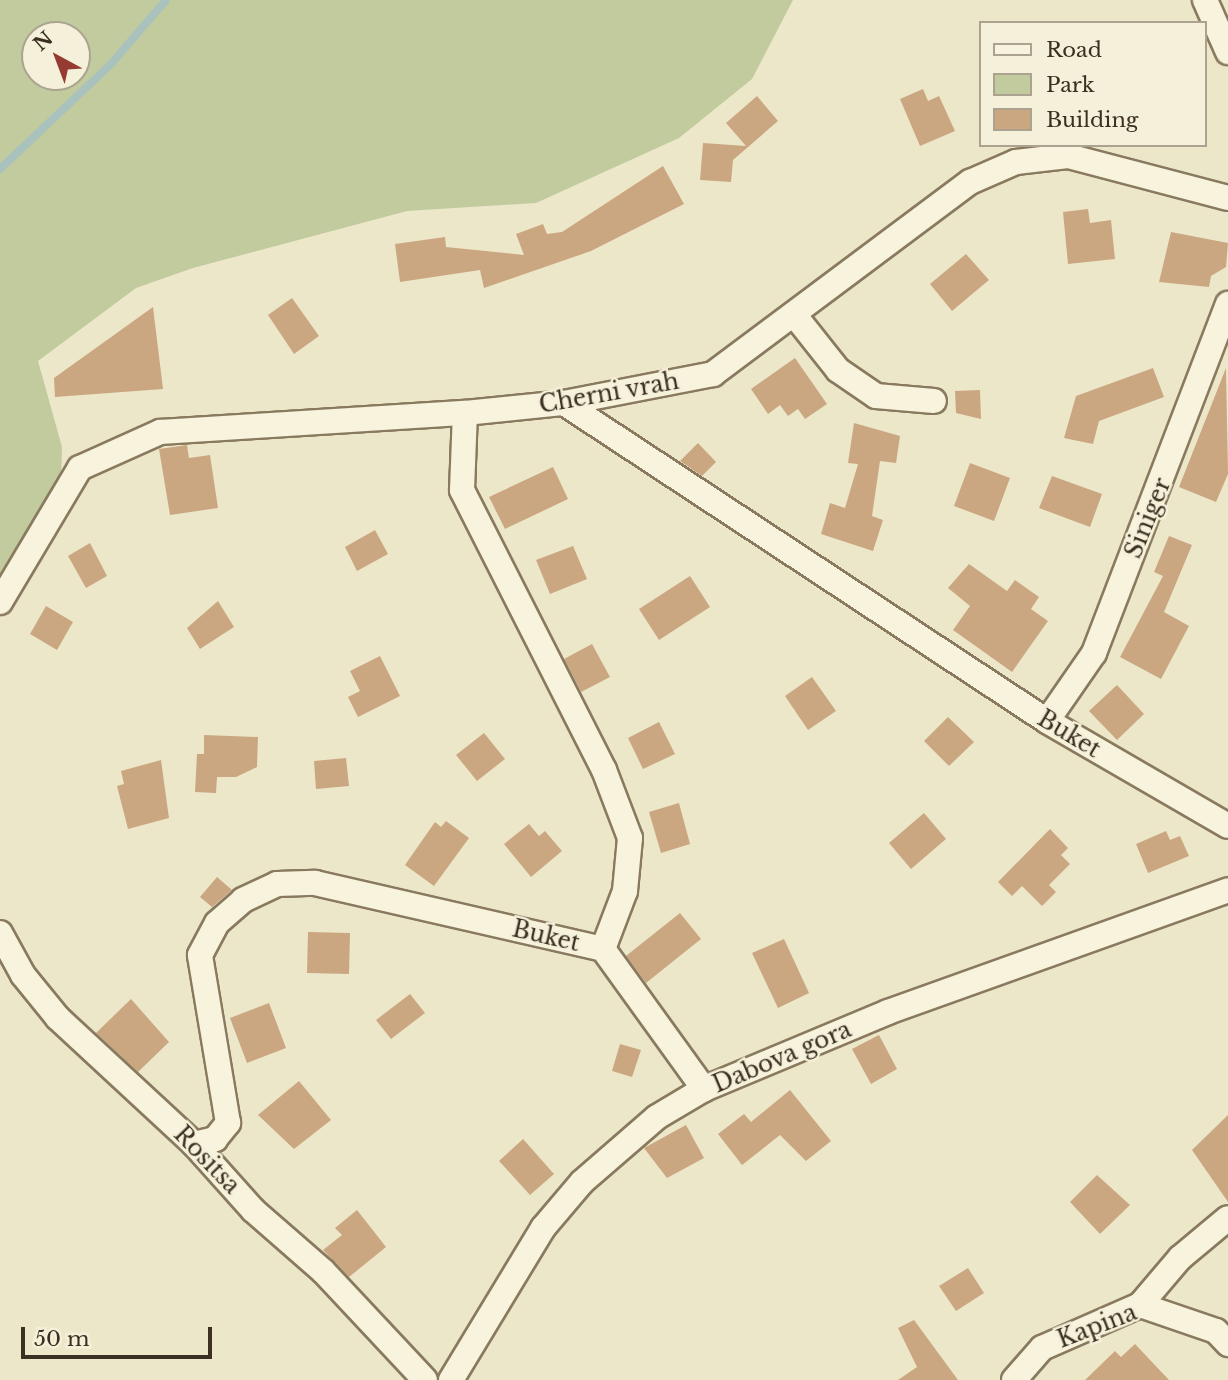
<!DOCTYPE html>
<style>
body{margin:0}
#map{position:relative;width:1228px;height:1380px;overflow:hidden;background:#ede7ca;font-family:"Libre Baskerville",serif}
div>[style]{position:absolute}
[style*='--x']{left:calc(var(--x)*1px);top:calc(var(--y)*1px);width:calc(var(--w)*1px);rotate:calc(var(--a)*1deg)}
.green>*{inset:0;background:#c1cb9e}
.stream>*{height:8px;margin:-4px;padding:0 4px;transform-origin:4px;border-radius:4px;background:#aac2be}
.building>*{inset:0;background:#caa781}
.roads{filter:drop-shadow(2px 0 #897a5f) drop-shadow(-2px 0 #897a5f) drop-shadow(0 2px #897a5f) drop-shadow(0 -2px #897a5f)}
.street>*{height:24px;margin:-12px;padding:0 12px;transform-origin:12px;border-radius:12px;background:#f8f3dd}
span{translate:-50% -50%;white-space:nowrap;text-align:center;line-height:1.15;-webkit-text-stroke:5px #f5f0d9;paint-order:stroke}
.street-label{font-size:23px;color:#3b3021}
.legend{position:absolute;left:979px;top:21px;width:228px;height:126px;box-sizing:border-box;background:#f5f0d9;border:2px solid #aba38f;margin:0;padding:9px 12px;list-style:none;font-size:21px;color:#3b3021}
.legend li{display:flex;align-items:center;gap:14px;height:35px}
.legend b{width:35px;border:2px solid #aba38f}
.north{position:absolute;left:21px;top:21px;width:70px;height:70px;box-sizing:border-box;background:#f5f0d9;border:2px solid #aba38f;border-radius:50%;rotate:319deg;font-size:19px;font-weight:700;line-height:28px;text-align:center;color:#3b3021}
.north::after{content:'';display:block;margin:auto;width:24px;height:32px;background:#963b31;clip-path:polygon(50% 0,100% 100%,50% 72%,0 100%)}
.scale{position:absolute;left:21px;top:1327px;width:191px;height:32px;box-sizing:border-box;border:4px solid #3b3021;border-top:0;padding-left:9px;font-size:21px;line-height:24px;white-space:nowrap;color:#3b3021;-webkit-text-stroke:5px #f5f0d9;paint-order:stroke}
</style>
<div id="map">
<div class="green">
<i style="clip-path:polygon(evenodd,0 0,793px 0,752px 79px,679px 138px,536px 203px,407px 211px,193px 268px,136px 288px,38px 361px,62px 447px,60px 517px,0 597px,0 0,35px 35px,77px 35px,77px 77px,35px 77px,35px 35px)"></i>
</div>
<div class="stream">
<i style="--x:0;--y:169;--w:153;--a:-43.4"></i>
<i style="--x:111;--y:64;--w:84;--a:-49.3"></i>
</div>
<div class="building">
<i style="clip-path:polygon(923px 89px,928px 101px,939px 96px,955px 131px,920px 146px,900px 99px)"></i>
<i style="clip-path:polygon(757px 96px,778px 121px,733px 160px,731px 182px,700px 180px,703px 143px,746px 146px,726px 123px)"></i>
<i style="clip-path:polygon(663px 166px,684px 204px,591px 251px,484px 288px,480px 270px,400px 282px,395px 244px,445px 237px,446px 247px,524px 255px,516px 234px,543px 224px,547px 234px,562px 232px)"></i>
<i style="clip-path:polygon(1088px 209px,1090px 223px,1111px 220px,1115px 259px,1068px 264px,1063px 212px)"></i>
<i style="clip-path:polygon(1171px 232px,1228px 243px,1226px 267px,1211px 276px,1209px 287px,1159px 282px)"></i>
<i style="clip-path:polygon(966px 254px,989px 280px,952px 311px,930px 284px)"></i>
<i style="clip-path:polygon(292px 298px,319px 336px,294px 354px,268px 315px)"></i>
<i style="clip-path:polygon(153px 307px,163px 389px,55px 397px,54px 378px)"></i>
<i style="clip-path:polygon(795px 358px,827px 404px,805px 419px,798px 409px,788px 416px,780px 405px,768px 414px,751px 389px)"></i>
<i style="clip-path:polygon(1153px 368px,1164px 397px,1099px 421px,1093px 444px,1064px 438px,1076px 396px)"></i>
<i style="clip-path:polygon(1226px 368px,1228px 474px,1216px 502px,1179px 487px)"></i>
<i style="clip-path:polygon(980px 390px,981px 419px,956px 413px,955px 391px)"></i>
<i style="clip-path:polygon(854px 423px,900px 436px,896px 463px,880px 461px,872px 516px,883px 520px,873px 551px,821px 534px,830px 503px,845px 508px,858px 464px,848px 463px)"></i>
<i style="clip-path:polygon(698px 443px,716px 462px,702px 476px,680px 461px)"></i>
<i style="clip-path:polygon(187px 445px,189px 458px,210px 455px,218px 508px,170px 515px,159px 449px)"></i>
<i style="clip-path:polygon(970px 463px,1010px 478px,994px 521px,954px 506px)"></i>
<i style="clip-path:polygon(553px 467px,568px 499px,505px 529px,489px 497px)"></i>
<i style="clip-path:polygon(1052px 476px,1102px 494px,1090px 527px,1039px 508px)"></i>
<i style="clip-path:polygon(375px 530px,388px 554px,357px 571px,345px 547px)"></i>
<i style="clip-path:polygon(1169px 536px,1192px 545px,1164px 612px,1189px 626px,1161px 679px,1120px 657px,1163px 576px,1154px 572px)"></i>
<i style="clip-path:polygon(90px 543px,107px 576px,86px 588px,68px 556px)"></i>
<i style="clip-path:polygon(573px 546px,587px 579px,550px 594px,536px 560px)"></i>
<i style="clip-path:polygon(969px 564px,1007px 591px,1015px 580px,1039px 597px,1031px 609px,1048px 621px,1012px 672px,953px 630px,970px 606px,948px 588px)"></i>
<i style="clip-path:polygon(690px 576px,710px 607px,659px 640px,639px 609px)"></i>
<i style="clip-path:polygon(218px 601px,234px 627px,200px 649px,187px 628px)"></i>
<i style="clip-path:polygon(46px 606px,73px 622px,57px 650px,30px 634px)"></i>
<i style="clip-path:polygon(592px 644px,610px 677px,581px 692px,564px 659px)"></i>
<i style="clip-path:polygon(380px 656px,400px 696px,358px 717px,348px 697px,360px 691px,350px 671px)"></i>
<i style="clip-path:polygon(812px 677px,836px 711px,808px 730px,785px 696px)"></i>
<i style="clip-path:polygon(1117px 685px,1144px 714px,1117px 740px,1089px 711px)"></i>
<i style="clip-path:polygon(948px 717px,974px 742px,949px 766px,924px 741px)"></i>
<i style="clip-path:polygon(659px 722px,675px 754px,643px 769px,628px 738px)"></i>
<i style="clip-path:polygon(484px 733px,505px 759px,477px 781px,456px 755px)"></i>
<i style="clip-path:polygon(204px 735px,258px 737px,257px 767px,236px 777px,217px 777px,216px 793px,195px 792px,197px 754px,204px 754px)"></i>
<i style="clip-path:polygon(346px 758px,349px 786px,316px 789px,314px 761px)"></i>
<i style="clip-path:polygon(161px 760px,169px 818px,128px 829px,117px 786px,124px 784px,121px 771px)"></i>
<i style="clip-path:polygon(679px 803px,690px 844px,661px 853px,649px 812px)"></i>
<i style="clip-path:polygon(924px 813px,946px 839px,911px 869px,889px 843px)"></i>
<i style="clip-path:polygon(446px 821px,469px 838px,434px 886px,405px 865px,435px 822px,441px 827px)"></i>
<i style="clip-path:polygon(529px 824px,539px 836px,545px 831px,562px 851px,531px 877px,504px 844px)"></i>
<i style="clip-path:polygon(1050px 829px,1068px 848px,1061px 855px,1070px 864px,1049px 885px,1056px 892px,1042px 906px,1022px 886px,1012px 896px,998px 882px)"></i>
<i style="clip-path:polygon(1166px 831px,1170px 840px,1180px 836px,1189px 856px,1148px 873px,1136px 844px)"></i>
<i style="clip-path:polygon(217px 877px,232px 890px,212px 907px,200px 897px)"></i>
<i style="clip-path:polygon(680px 913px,701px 939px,646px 983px,626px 956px)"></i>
<i style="clip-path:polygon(308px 932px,350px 933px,349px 974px,307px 973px)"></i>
<i style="clip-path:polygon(784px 939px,809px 993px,778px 1008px,752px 953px)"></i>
<i style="clip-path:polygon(410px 994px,425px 1013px,391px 1039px,376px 1020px)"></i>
<i style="clip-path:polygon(131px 999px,169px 1042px,138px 1072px,96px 1033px)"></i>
<i style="clip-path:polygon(269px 1003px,286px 1048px,247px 1063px,230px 1018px)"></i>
<i style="clip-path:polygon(879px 1035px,897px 1069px,871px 1084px,852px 1049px)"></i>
<i style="clip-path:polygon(620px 1044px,641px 1050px,632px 1077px,612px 1071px)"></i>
<i style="clip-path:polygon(299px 1081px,331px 1120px,294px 1149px,258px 1115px)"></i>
<i style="clip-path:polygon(790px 1090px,831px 1141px,806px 1161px,780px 1135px,742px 1165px,718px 1134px,744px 1114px,751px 1122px)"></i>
<i style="clip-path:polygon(1228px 1115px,1228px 1202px,1192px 1150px)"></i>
<i style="clip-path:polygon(686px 1125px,704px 1158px,667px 1178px,644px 1148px)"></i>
<i style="clip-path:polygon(523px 1139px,554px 1174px,530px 1195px,499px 1161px)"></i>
<i style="clip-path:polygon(1097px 1175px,1130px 1205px,1100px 1234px,1070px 1202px)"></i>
<i style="clip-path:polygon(357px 1210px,386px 1247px,349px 1277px,323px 1250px,342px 1235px,335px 1228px)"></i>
<i style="clip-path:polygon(968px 1268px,984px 1293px,956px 1311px,939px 1286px)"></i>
<i style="clip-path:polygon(914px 1320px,958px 1380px,898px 1380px,917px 1367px,898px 1328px)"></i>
<i style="clip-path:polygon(1135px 1344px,1169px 1380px,1085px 1380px,1115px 1351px,1121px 1357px)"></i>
</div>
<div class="roads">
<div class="street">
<i style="--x:1205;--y:0;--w:57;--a:66.1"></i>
<i style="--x:796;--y:317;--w:68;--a:51.6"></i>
<i style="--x:838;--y:370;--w:46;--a:34.4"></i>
<i style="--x:876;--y:396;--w:58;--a:4.9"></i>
<i style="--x:564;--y:403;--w:578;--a:33.36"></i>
<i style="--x:1047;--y:721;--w:209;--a:30.1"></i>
<i style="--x:0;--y:602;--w:156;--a:-59.2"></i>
<i style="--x:80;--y:468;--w:88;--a:-24.2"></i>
<i style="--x:160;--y:432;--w:306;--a:-3.6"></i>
<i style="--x:465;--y:413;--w:100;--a:-5.8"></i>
<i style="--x:564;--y:403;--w:152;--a:-11"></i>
<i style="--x:713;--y:374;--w:321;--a:-36.8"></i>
<i style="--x:970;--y:182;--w:50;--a:-23.5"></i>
<i style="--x:1016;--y:162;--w:52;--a:-6.6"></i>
<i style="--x:1068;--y:156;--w:165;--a:14.7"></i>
<i style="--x:1047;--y:721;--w:83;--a:-55.3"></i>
<i style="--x:1094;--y:653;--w:374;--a:-69"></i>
<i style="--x:0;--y:933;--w:48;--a:61.3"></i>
<i style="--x:23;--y:975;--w:55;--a:50.9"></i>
<i style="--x:58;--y:1018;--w:185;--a:42.8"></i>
<i style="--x:194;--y:1144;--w:89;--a:48.2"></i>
<i style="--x:253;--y:1210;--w:93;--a:41.1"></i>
<i style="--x:323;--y:1271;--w:149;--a:46.9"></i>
<i style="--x:603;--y:949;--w:173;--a:54.2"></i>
<i style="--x:194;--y:1144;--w:22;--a:-13"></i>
<i style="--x:215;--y:1139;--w:21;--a:-51"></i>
<i style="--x:228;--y:1123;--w:170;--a:-99.5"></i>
<i style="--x:200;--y:955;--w:36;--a:-62"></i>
<i style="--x:217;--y:923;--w:35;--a:-41"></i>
<i style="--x:243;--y:900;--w:38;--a:-25"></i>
<i style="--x:277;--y:884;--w:38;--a:-2"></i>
<i style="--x:315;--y:883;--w:295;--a:12.9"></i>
<i style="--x:603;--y:949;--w:62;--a:-69.2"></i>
<i style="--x:625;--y:891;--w:53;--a:-84.6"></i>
<i style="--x:630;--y:838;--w:73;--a:-110.9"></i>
<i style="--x:604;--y:770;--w:314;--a:-116.9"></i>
<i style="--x:462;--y:490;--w:77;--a:-87.8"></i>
<i style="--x:1140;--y:1305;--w:62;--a:-49.6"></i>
<i style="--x:1180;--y:1258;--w:62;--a:-39.8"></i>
<i style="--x:451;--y:1380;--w:178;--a:-58.8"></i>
<i style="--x:543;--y:1228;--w:60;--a:-49.7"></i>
<i style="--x:582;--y:1182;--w:99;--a:-40.9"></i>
<i style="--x:657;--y:1117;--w:55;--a:-30.8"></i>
<i style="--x:704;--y:1089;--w:199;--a:-22.7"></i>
<i style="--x:888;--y:1012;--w:361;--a:-19.7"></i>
<i style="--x:1014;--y:1380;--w:43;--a:-48.8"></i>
<i style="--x:1042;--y:1348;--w:107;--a:-23.7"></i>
<i style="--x:1140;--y:1305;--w:80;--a:18.9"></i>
<i style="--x:1216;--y:1331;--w:18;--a:47"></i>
</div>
</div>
<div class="street-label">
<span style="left:609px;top:393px;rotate:-10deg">Cherni vrah</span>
<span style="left:1148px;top:518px;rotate:-68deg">Siniger</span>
<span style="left:1069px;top:734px;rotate:31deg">Buket</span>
<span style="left:546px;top:936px;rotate:13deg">Buket</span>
<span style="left:782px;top:1057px;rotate:-23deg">Dabova gora</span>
<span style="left:207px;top:1160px;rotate:46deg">Rositsa</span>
<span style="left:1097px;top:1326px;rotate:-21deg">Kapina</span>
</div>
<ul class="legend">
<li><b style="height:9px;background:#f8f3dd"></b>Road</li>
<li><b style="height:19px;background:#c1cb9e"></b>Park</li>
<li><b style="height:19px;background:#caa781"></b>Building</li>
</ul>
<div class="north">N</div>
<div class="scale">50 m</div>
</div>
